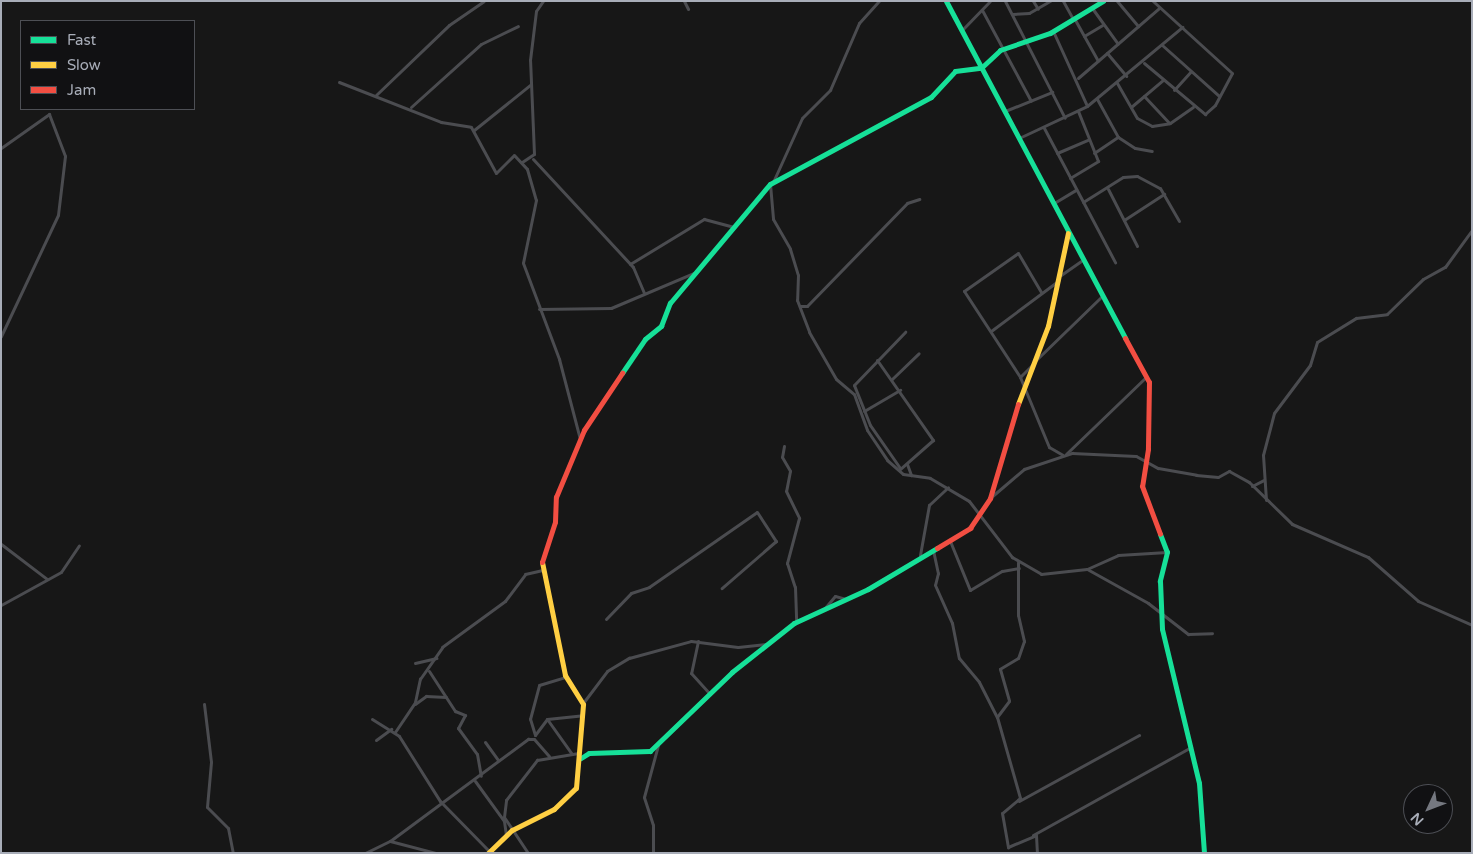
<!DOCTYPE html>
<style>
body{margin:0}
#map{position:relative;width:1473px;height:854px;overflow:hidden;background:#171717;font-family:"Varela Round",sans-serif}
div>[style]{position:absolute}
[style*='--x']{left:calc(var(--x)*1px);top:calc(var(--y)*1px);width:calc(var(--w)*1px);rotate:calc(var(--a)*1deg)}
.street>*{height:3px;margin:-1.5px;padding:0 1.5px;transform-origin:1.5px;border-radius:1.5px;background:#4b4c50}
.fast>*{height:5px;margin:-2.5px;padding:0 2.5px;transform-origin:2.5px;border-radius:2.5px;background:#16e098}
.slow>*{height:5px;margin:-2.5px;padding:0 2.5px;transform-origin:2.5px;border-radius:2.5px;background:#ffcf43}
.jam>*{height:5px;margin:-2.5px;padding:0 2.5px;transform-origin:2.5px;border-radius:2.5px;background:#f24e42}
span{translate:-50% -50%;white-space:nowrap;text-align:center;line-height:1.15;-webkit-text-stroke:4.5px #111113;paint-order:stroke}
.frame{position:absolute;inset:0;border:2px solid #a8adb8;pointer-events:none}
.legend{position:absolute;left:20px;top:20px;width:175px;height:90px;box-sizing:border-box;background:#111113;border:1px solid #4d4f55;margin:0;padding:6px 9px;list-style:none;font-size:15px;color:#a8adb8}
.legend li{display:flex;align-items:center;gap:10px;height:25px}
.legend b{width:25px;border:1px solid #4d4f55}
.north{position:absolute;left:1403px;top:784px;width:50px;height:50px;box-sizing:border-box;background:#111113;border:1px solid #4d4f55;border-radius:50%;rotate:227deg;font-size:14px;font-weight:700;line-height:20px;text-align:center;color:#a8adb8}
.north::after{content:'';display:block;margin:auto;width:18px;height:22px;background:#757880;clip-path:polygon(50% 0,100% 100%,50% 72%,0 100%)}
</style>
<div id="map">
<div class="street">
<i style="--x:684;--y:1;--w:9;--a:63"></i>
<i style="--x:1005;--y:1;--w:131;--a:62.9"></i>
<i style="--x:1033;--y:1;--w:9;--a:58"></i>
<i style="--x:1063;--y:1;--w:21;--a:61"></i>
<i style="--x:1117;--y:1;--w:33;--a:50"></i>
<i style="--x:1092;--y:8;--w:44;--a:54.2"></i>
<i style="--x:982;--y:10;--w:103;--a:61.7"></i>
<i style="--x:1012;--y:14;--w:17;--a:-3"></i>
<i style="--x:1029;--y:13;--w:24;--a:-30"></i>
<i style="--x:1074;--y:18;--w:49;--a:60.8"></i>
<i style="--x:962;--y:30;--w:40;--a:-46"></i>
<i style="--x:1053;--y:31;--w:82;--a:65.6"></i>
<i style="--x:1084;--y:36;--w:21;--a:-31"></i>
<i style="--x:1162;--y:45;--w:76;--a:41.8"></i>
<i style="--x:1107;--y:53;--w:30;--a:50"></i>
<i style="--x:1144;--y:63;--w:80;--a:39.9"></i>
<i style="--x:1205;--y:114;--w:13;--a:-42"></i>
<i style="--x:1215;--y:105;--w:36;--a:-62"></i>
<i style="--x:1232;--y:73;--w:107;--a:-137.7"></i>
<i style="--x:1078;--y:78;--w:107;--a:-40.8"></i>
<i style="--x:339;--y:82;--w:110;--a:21.4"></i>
<i style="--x:441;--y:122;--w:30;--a:9"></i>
<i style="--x:471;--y:127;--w:52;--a:61.5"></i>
<i style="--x:496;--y:173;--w:25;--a:-45"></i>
<i style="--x:514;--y:155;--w:19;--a:47"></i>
<i style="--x:527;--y:169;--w:32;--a:74"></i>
<i style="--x:536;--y:200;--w:64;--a:101.7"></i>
<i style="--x:523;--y:263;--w:103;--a:69.4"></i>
<i style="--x:559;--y:359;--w:83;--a:75.3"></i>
<i style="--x:1117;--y:83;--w:40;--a:60.3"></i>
<i style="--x:1137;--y:118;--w:17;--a:28"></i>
<i style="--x:1152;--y:126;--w:18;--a:-9"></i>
<i style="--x:1170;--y:123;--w:28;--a:-35"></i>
<i style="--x:1174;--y:90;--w:25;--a:-48"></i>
<i style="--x:376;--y:95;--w:101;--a:-43.8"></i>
<i style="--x:449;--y:25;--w:42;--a:-34.4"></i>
<i style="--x:1144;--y:96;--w:37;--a:47"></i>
<i style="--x:1097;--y:99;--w:43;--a:61.1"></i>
<i style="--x:1118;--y:137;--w:20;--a:33"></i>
<i style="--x:1135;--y:148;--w:17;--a:10"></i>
<i style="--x:411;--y:107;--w:94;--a:-42"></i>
<i style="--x:481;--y:44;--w:41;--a:-25.9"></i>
<i style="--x:1131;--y:107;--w:42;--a:-40.2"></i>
<i style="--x:1005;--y:111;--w:51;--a:-22"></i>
<i style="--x:1044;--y:128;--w:152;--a:62.1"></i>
<i style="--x:474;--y:130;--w:72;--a:-38.8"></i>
<i style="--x:1019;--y:138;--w:75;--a:-25.2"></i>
<i style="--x:1087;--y:106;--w:124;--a:-39.7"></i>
<i style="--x:1;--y:148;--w:59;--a:-35.3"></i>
<i style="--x:49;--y:114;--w:45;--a:69.1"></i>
<i style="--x:65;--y:156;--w:59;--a:96.8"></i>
<i style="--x:58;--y:215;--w:134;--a:115.2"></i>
<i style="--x:1057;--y:153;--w:34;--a:-23"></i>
<i style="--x:1094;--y:153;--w:29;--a:-34"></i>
<i style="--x:533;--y:159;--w:147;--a:47.2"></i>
<i style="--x:633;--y:267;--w:28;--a:67"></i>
<i style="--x:522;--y:162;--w:14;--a:-34"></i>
<i style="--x:534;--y:154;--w:94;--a:-92.4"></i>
<i style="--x:530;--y:60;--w:49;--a:-83"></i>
<i style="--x:536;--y:11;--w:12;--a:-55"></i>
<i style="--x:1070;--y:178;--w:33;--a:-31"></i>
<i style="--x:1098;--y:161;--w:54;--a:-111.8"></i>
<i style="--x:773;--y:182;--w:70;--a:-65.6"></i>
<i style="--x:802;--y:118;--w:40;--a:-45"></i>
<i style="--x:830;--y:90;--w:73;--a:-66.6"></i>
<i style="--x:859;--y:23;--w:30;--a:-48"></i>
<i style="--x:770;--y:184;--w:35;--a:85"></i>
<i style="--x:773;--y:219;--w:34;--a:60"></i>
<i style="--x:790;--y:249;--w:27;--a:73"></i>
<i style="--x:798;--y:275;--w:25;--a:92"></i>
<i style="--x:797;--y:300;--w:34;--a:69"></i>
<i style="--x:809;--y:332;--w:54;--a:60.1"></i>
<i style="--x:836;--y:379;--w:23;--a:40"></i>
<i style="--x:854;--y:394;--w:38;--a:70"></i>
<i style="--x:867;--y:430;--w:36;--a:56"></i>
<i style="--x:887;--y:460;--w:21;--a:41"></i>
<i style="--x:903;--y:474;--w:27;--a:8"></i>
<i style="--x:930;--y:478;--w:45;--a:30.5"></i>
<i style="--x:969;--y:501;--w:71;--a:52.5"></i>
<i style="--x:1012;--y:557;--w:34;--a:30"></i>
<i style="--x:1041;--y:574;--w:46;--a:-6.2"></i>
<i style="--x:1087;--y:569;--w:34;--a:-24"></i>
<i style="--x:1118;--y:555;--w:49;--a:-3.5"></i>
<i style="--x:1108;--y:189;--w:64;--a:63"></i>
<i style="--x:1083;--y:202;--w:47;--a:-32"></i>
<i style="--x:1123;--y:177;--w:14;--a:-4"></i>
<i style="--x:1137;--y:176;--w:26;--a:28"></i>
<i style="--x:1160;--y:188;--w:38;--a:60"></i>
<i style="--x:1054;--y:203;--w:26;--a:-31"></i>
<i style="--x:1124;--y:220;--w:48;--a:-33"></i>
<i style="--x:630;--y:264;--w:87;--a:-31.3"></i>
<i style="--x:704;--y:219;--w:30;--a:15"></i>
<i style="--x:1061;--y:275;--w:24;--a:-35"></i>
<i style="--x:1041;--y:292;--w:45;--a:-120.5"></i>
<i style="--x:1018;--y:253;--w:66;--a:144.9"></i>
<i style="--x:964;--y:291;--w:103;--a:56.9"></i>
<i style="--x:1020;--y:377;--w:76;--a:67.5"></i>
<i style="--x:1049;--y:447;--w:16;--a:30"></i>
<i style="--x:800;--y:306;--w:7;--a:0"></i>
<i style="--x:807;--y:306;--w:144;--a:-45.8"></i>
<i style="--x:907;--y:203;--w:13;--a:-18"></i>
<i style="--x:539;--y:309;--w:72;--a:-0.8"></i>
<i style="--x:611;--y:308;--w:90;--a:-22.9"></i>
<i style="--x:991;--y:331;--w:84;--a:-36.7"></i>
<i style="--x:877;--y:360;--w:98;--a:55"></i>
<i style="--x:933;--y:440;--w:44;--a:138.7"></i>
<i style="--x:1036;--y:360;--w:92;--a:-44.1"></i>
<i style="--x:1020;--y:377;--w:17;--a:-45"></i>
<i style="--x:892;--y:379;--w:37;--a:-44"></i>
<i style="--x:864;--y:411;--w:42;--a:-30.3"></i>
<i style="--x:784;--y:446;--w:11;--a:100"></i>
<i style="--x:782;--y:457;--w:16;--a:60"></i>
<i style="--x:790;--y:471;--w:20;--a:101"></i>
<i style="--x:786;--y:491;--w:30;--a:64"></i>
<i style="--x:799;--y:518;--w:47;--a:104.9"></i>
<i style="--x:787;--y:563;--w:25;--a:72"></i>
<i style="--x:795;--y:587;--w:35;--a:88"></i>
<i style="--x:1066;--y:454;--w:111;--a:-43.9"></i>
<i style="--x:907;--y:464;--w:12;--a:70"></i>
<i style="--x:900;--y:468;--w:52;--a:-124.9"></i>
<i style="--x:870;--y:425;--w:43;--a:-111.8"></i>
<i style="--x:854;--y:385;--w:74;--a:-46.1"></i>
<i style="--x:1252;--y:486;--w:13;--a:-27"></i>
<i style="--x:990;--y:498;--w:45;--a:-40.5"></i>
<i style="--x:1024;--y:469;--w:51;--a:-18.4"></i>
<i style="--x:1072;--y:453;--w:64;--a:2.7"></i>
<i style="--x:1136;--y:456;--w:25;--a:29"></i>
<i style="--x:1158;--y:468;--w:39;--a:10"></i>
<i style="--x:1196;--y:475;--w:22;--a:5"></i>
<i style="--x:1218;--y:477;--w:13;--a:-29"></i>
<i style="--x:1229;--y:471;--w:23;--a:29"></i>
<i style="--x:1249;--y:482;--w:60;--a:44.3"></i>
<i style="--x:1292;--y:524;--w:83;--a:23.5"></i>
<i style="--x:1368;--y:557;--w:67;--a:41.3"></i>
<i style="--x:1418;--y:601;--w:59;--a:24"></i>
<i style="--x:1266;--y:500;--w:45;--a:-93.8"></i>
<i style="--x:1263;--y:455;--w:43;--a:-75.3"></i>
<i style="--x:1274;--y:413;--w:60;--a:-53.1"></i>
<i style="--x:1310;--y:365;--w:24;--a:-73"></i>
<i style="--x:1317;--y:342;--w:46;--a:-31.6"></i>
<i style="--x:1356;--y:318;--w:31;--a:-7"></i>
<i style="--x:1387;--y:314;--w:50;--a:-44.2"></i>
<i style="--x:1423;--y:279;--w:25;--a:-29"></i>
<i style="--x:1445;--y:267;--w:46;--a:-53.9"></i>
<i style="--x:950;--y:541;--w:53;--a:67.8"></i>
<i style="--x:970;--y:590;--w:37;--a:-31"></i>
<i style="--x:1002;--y:571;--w:17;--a:-10"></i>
<i style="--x:1;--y:544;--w:58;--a:37.3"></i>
<i style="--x:933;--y:550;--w:24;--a:78"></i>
<i style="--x:938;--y:573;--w:12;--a:104"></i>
<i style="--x:935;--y:585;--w:42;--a:65.9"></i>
<i style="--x:952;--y:623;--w:36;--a:79"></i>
<i style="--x:959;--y:658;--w:31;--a:50"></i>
<i style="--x:979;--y:682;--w:39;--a:63"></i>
<i style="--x:920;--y:555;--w:51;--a:-79.8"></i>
<i style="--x:929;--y:505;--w:26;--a:-43"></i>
<i style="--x:1018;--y:562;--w:53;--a:90"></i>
<i style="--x:1018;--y:615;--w:27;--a:77"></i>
<i style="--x:1024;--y:641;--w:18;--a:109"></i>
<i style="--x:1018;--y:658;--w:21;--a:149"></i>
<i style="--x:1000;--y:669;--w:33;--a:74"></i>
<i style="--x:1009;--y:701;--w:20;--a:127"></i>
<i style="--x:997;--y:717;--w:84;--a:74.1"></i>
<i style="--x:1020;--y:798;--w:23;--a:140"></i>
<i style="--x:1002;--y:813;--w:35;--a:80"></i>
<i style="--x:1008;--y:847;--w:30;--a:-23"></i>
<i style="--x:1036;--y:835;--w:18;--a:87"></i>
<i style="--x:1087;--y:569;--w:70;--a:29.1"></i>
<i style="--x:1148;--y:603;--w:51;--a:37.8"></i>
<i style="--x:1188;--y:634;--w:24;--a:-2"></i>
<i style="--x:1;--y:605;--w:68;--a:-28.8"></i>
<i style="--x:61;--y:572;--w:32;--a:-56"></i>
<i style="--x:824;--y:609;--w:17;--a:-50"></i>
<i style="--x:835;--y:596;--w:11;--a:15"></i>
<i style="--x:606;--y:619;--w:36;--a:-46"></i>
<i style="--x:631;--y:593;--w:19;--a:-18"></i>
<i style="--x:649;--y:587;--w:131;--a:-34.8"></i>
<i style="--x:757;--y:512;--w:35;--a:57"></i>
<i style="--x:776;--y:541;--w:72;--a:139"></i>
<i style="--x:698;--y:641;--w:33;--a:102"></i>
<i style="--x:691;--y:673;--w:28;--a:48"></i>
<i style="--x:415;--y:663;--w:22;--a:-13"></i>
<i style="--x:429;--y:671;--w:48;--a:57"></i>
<i style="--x:455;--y:711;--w:11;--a:22"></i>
<i style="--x:465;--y:715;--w:15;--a:118"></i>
<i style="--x:458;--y:728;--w:32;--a:54"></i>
<i style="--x:477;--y:754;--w:22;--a:80"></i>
<i style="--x:583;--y:703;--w:40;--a:-53"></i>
<i style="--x:607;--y:671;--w:26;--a:-31"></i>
<i style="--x:629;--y:658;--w:64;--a:-15.3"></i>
<i style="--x:691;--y:641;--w:47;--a:7.3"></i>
<i style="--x:738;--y:647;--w:28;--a:-6"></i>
<i style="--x:204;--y:704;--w:58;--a:83.1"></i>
<i style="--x:211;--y:762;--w:45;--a:95.1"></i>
<i style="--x:207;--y:807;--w:30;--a:45"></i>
<i style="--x:228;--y:828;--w:25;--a:79"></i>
<i style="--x:415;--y:704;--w:14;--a:-36"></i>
<i style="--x:426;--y:696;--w:20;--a:3"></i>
<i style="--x:372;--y:719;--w:32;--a:32"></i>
<i style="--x:399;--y:736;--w:77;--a:57.8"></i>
<i style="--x:440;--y:801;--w:70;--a:45.6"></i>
<i style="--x:547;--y:719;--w:43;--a:54.5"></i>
<i style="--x:395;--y:732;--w:36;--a:-56"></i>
<i style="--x:415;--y:702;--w:24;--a:-78"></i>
<i style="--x:420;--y:679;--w:39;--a:-55"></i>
<i style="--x:442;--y:647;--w:78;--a:-36.1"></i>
<i style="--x:505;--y:601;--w:34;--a:-53"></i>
<i style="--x:525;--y:574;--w:18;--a:-13"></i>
<i style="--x:535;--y:735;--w:17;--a:-107"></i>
<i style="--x:530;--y:719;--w:35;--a:-75"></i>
<i style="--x:539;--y:685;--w:28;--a:-17"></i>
<i style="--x:535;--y:735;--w:20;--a:-53"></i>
<i style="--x:547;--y:719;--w:36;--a:-6"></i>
<i style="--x:376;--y:740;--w:19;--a:-36"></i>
<i style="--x:485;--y:742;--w:22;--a:54"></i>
<i style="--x:475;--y:781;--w:49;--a:54.1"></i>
<i style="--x:504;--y:821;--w:14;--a:82"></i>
<i style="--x:1019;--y:801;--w:137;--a:-28.8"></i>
<i style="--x:1033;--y:835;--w:181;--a:-29.1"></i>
<i style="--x:390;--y:841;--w:172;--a:-36.5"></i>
<i style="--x:528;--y:739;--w:6;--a:0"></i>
<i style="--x:534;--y:739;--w:23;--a:49"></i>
<i style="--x:365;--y:853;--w:28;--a:-26"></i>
<i style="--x:390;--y:841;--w:48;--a:14.6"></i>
<i style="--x:528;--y:853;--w:43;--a:-123.7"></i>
<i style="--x:504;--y:817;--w:17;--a:-83"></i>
<i style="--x:506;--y:800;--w:51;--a:-52.2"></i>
<i style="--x:537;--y:760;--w:42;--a:-9.7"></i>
<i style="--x:653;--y:853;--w:28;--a:-90"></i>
<i style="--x:653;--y:825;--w:29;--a:-108"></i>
<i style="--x:644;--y:797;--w:54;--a:-74.9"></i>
</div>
<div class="fast">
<i style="--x:946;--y:1;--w:382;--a:62"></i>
<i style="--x:622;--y:373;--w:41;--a:-55.9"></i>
<i style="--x:645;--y:339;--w:21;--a:-39"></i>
<i style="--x:661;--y:326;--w:25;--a:-69"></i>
<i style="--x:670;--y:303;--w:155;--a:-50"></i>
<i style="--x:770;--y:184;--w:183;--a:-28.4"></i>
<i style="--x:931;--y:97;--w:35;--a:-47"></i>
<i style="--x:955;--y:71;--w:26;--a:-7"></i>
<i style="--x:981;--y:68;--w:26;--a:-43"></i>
<i style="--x:1000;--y:50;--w:53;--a:-18.8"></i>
<i style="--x:1050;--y:33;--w:62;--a:-31.1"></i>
<i style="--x:1160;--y:534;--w:19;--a:69"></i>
<i style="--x:1167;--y:552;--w:30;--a:104"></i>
<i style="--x:1160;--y:581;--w:48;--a:87.6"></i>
<i style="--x:1162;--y:629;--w:158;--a:76.5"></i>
<i style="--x:1199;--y:783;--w:70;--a:85.9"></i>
<i style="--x:581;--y:758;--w:9;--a:-32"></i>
<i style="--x:589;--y:753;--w:61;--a:-1.9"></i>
<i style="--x:650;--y:751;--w:114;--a:-43.9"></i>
<i style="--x:732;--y:672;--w:79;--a:-38.3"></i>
<i style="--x:794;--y:623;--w:81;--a:-24.7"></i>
<i style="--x:868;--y:589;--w:80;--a:-30.7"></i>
</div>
<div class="slow">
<i style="--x:1018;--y:404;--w:84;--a:-69"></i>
<i style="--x:1048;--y:326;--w:95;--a:-77.9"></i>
<i style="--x:488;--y:853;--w:33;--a:-44"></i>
<i style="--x:512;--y:830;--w:47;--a:-26.6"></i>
<i style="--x:554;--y:809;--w:30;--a:-44"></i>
<i style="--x:576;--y:788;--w:84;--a:-85.2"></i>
<i style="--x:583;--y:704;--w:34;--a:-122"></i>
<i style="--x:565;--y:675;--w:115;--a:-101.5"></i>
</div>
<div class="jam">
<i style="--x:1125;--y:338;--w:50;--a:61.4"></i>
<i style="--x:1149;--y:382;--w:67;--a:90.9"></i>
<i style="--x:1148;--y:449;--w:37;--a:99"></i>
<i style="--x:1142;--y:486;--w:51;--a:69.4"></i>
<i style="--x:937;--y:548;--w:39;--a:-31"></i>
<i style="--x:970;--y:528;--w:36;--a:-56"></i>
<i style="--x:990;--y:498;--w:98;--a:-73.4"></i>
<i style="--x:542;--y:562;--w:42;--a:-72"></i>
<i style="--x:555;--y:522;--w:25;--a:-88"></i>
<i style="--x:556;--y:497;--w:73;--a:-67.3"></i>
<i style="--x:584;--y:430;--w:69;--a:-56.3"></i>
</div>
<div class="frame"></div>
<ul class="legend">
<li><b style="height:6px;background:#16e098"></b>Fast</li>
<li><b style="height:6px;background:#ffcf43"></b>Slow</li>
<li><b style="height:6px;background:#f24e42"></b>Jam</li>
</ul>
<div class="north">N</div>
</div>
